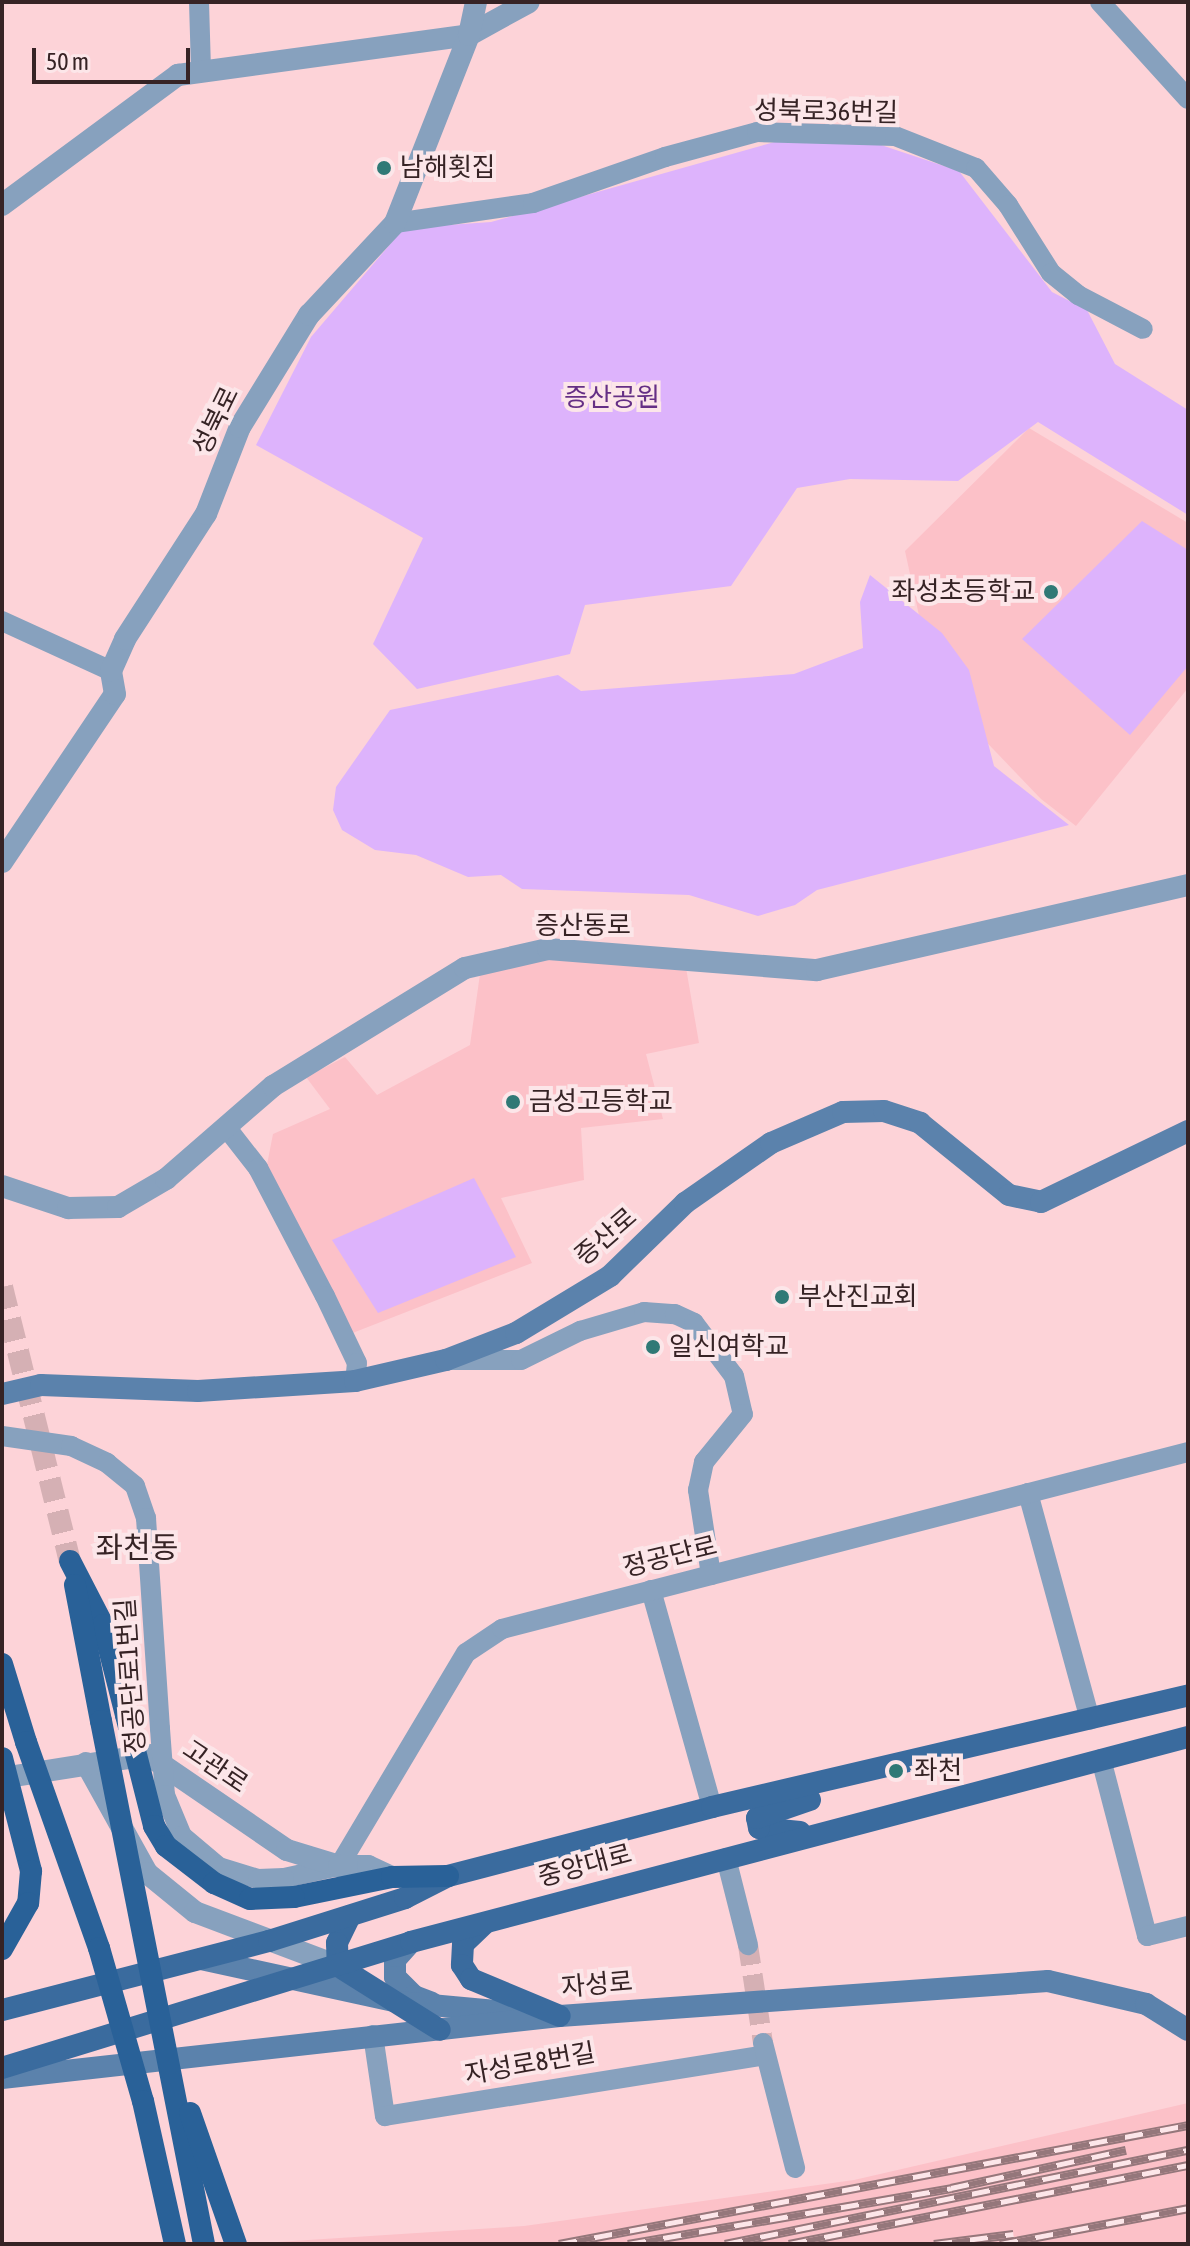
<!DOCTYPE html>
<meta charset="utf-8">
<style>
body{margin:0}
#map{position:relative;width:1190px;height:2246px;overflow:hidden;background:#fdd3d8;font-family:"Asap Condensed","Noto Sans KR",sans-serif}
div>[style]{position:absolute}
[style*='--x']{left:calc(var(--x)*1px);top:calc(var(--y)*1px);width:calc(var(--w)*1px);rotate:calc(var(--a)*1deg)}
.built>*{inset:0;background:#fcc1c8}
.green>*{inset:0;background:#ddb3fc}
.minor-tunnel>*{height:20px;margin-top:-10px;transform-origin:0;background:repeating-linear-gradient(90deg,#d5b0b4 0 20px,transparent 0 30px)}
.trunk-tunnel>*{height:22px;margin-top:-11px;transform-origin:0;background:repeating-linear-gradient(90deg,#d5b0b4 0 22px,transparent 0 33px)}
.minor>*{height:20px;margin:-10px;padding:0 10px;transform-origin:10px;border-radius:10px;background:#87a1be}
.tertiary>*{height:22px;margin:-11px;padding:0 11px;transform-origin:11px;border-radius:11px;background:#87a1be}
.secondary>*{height:22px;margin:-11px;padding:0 11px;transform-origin:11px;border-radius:11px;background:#5b82ac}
.primary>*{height:22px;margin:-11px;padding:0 11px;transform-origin:11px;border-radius:11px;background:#3a6b9e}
.trunk>*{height:22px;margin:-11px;padding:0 11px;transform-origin:11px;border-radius:11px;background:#296198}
.rail>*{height:9px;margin-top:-4.5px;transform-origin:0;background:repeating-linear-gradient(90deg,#fce6e9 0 18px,#95777b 0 36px);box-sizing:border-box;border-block:2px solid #95777b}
.minor-bridge>*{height:20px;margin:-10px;padding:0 10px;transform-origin:10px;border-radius:10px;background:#87a1be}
.trunk-bridge>*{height:22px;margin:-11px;padding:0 11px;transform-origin:11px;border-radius:11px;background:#296198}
.dots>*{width:22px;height:22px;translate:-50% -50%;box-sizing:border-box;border:4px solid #fce6e9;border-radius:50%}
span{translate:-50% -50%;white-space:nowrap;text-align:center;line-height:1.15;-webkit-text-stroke:8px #fce6e9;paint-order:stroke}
.street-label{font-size:26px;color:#362325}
.poi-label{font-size:26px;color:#362325}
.left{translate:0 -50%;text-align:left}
.right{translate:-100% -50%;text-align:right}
.park-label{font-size:26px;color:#652f85}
.quarter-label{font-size:30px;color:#362325}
.frame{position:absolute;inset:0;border:4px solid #362325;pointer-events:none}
.scale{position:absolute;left:32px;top:48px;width:158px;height:36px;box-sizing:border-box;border:4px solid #362325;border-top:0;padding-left:10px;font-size:24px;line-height:28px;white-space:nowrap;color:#362325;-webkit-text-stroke:6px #fce6e9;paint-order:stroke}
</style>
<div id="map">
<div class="built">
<i style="clip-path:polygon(1029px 428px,1188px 523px,1188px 688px,1076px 826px,1041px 799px,971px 726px,923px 634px,905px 551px)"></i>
<i style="clip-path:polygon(553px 955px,685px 962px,699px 1043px,646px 1054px,663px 1119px,581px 1128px,584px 1180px,501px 1198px,532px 1263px,350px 1334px,263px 1185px,273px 1134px,330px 1109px,306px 1077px,345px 1057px,377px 1095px,470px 1045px,480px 974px)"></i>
<i style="clip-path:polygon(1188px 2103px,1188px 2242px,248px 2244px,524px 2226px,854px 2180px)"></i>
</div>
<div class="green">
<i style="clip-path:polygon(778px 141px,881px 145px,959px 171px,1052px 292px,1087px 310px,1115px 364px,1188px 410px,1188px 515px,1038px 422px,958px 481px,850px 479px,797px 488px,731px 586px,585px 605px,570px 654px,417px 689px,373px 644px,423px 538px,256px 445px,311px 337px,404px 228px,491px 222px)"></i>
<i style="clip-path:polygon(1142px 521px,1188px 550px,1188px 666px,1130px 735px,1022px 639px)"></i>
<i style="clip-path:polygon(870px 575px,942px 633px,969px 670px,994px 766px,1069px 825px,817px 890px,795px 905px,758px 916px,689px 895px,522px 889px,501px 875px,468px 877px,416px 855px,375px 850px,342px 830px,333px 810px,336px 787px,390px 710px,558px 675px,581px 691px,794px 674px,863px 648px,860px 602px)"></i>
<i style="clip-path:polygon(474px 1178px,516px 1257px,378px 1313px,332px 1240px)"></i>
</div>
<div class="minor-tunnel">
<i style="--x:748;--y:1945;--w:99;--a:81.3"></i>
</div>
<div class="trunk-tunnel">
<i style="--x:2;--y:1287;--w:282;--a:76.1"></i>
</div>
<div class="minor">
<i style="--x:199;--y:2;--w:69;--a:88.3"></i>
<i style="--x:1100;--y:2;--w:131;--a:47.8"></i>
<i style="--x:395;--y:223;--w:139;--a:-8.2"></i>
<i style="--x:533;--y:203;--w:140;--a:-19.2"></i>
<i style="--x:665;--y:157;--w:95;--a:-15.2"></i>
<i style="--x:757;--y:132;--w:138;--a:1.7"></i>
<i style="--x:895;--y:136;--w:87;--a:21.6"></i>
<i style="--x:976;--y:168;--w:49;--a:49.1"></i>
<i style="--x:1008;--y:205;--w:80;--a:57.7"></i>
<i style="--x:1051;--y:273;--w:35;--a:39"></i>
<i style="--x:1078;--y:295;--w:73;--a:27.6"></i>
<i style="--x:2;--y:621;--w:120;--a:24.6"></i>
<i style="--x:226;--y:1127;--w:52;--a:52"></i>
<i style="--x:258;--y:1168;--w:144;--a:62.4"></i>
<i style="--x:325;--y:1296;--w:74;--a:64.5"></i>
<i style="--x:357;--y:1363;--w:18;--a:96"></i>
<i style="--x:450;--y:1360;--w:71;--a:0"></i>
<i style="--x:521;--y:1360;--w:66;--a:-26.2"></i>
<i style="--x:580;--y:1331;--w:67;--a:-16.5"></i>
<i style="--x:644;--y:1312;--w:31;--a:4"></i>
<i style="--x:675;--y:1314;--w:21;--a:25"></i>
<i style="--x:694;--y:1323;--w:66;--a:53"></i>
<i style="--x:734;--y:1376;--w:39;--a:77"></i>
<i style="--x:743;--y:1414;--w:62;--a:129.1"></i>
<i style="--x:704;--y:1462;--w:29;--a:102"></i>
<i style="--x:698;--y:1490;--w:86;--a:81.3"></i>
<i style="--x:2;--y:1436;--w:70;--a:8.2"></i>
<i style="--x:71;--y:1446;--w:40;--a:25"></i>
<i style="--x:107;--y:1463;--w:36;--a:39"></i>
<i style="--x:135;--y:1486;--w:34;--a:71"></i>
<i style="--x:146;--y:1518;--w:211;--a:86.2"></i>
<i style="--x:1028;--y:1493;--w:235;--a:74.7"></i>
<i style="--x:651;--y:1590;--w:225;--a:74.3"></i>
<i style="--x:1101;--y:1759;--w:183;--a:75.4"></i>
<i style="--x:1147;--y:1936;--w:42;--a:-13.7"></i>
<i style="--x:726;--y:1858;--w:90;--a:75.8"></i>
<i style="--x:284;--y:1878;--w:56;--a:-12.3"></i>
<i style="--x:339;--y:1866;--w:248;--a:-59.2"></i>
<i style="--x:466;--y:1653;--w:43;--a:-33.7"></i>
<i style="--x:502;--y:1629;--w:708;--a:-14.47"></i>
<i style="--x:373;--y:2035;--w:82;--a:81.6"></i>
<i style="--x:385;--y:2116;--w:385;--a:-9.1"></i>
<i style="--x:763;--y:2043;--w:129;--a:75.6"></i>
</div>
<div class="tertiary">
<i style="--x:2;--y:205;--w:219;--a:-36.5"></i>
<i style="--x:178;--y:75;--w:294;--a:-7.8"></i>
<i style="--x:469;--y:35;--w:68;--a:-28.8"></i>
<i style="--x:2;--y:862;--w:202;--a:-56.1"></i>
<i style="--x:115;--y:694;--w:23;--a:-100"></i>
<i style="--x:111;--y:671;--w:35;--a:-66"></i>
<i style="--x:125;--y:639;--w:149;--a:-57.1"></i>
<i style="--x:206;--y:514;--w:93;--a:-68.7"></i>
<i style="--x:240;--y:427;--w:132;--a:-58.4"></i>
<i style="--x:309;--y:315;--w:126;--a:-46.9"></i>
<i style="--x:395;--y:223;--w:202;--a:-68.5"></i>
<i style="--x:469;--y:35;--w:34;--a:-78"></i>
<i style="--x:2;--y:1186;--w:70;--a:18.4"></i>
<i style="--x:68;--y:1208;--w:50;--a:-1.1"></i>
<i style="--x:118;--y:1207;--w:56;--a:-30.3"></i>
<i style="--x:166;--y:1179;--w:142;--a:-41"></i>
<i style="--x:273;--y:1086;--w:225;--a:-31.6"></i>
<i style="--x:465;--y:968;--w:85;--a:-12.9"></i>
<i style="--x:548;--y:949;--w:270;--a:4.5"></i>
<i style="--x:817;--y:970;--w:381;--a:-12.9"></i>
<i style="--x:86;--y:1763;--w:126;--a:61"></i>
<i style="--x:147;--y:1873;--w:62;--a:39.1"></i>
<i style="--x:195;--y:1912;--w:153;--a:20.7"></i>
<i style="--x:2;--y:1778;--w:148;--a:-9"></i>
<i style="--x:148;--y:1755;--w:168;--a:34.4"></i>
<i style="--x:287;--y:1850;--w:54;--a:17.1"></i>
<i style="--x:339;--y:1866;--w:29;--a:0"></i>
<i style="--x:368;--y:1866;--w:26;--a:25"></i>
</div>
<div class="secondary">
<i style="--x:2;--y:1394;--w:40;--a:-13"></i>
<i style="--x:41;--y:1385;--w:157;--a:2.2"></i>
<i style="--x:198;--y:1391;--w:157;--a:-3.6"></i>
<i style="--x:355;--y:1381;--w:93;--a:-13"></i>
<i style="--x:446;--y:1360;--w:75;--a:-21.1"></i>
<i style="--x:516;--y:1333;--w:110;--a:-31.2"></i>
<i style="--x:610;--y:1276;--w:105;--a:-44.2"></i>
<i style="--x:685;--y:1203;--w:105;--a:-34.9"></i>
<i style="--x:771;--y:1143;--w:78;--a:-23.3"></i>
<i style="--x:843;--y:1112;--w:41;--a:-1.4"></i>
<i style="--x:884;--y:1111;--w:38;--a:18"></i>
<i style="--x:920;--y:1123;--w:114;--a:39"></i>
<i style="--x:1009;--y:1195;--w:33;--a:12"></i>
<i style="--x:1041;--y:1202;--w:163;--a:-25.8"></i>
<i style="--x:411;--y:1942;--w:24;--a:132"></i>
<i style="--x:395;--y:1960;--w:17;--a:90"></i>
<i style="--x:395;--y:1977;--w:27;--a:45"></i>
<i style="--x:414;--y:1996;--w:19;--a:21"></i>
<i style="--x:201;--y:1959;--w:202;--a:12.3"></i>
<i style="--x:398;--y:2002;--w:109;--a:5.2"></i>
<i style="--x:2;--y:2078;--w:561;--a:-6.34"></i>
<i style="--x:560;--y:2016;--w:489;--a:-4.1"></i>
<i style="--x:1048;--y:1981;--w:101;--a:13.2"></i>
<i style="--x:1146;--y:2004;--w:49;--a:31.8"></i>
</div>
<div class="primary">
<i style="--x:800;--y:1832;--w:41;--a:-174.4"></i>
<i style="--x:759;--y:1828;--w:10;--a:-101"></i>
<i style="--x:757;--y:1818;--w:56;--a:-18.8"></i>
<i style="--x:350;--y:1916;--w:30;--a:116"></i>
<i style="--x:337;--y:1943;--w:23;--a:88"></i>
<i style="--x:338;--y:1966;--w:120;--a:32.1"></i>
<i style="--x:484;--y:1924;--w:29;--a:136"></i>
<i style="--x:463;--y:1944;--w:21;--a:93"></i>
<i style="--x:462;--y:1965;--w:17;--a:57"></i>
<i style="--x:471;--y:1979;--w:96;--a:22.6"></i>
<i style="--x:2;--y:2010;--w:276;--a:-14.5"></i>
<i style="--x:269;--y:1941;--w:143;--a:-17.5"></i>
<i style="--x:405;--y:1898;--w:48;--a:-27.1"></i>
<i style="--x:448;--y:1876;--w:273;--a:-14.6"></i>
<i style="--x:712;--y:1807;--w:489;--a:-13.2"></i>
<i style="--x:2;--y:2068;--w:428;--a:-17.1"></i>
<i style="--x:411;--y:1942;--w:804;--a:-14.78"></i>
</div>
<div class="trunk">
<i style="--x:70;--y:1561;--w:72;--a:62.7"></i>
<i style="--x:103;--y:1625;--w:93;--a:75.7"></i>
<i style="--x:75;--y:1585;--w:138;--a:79.2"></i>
<i style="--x:2;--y:1664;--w:82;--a:72.9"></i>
<i style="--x:294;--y:1897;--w:100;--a:-11.5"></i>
<i style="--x:392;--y:1877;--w:56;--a:-1"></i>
</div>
<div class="rail">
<i style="--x:559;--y:2244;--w:640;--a:-10.71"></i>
<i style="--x:628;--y:2244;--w:328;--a:-9.8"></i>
<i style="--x:951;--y:2188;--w:179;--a:-12.3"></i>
<i style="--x:725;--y:2244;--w:472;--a:-11.5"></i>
<i style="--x:789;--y:2244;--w:407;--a:-11.2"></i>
<i style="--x:934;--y:2244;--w:80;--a:-7.2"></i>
<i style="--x:1000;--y:2244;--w:191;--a:-10.8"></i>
</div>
<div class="minor-bridge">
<i style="--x:160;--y:1729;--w:66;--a:85.7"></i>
<i style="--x:165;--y:1795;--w:44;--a:67.5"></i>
<i style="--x:182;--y:1836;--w:48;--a:40"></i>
<i style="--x:219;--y:1867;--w:41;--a:17.1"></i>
<i style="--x:258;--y:1879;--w:26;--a:-2"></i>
</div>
<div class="trunk-bridge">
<i style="--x:126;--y:1715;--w:114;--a:75.8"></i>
<i style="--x:154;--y:1826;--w:23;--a:59"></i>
<i style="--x:166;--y:1846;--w:61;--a:37.6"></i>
<i style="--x:214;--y:1883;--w:39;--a:24"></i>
<i style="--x:250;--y:1899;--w:44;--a:-2.6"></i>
<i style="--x:101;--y:1721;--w:533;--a:78.86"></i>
<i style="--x:26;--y:1742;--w:219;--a:70.5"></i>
<i style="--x:99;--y:1948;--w:159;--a:74"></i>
<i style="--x:143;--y:2101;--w:147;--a:77.4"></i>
<i style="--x:2;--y:1758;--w:117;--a:75.6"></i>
<i style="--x:31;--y:1871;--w:32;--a:95"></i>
<i style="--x:28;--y:1903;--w:53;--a:119.5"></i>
<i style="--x:190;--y:2113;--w:139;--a:70.7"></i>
</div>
<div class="dots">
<i style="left:384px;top:168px;background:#307976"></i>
<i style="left:1051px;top:592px;background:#307976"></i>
<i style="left:513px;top:1102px;background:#307976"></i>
<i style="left:782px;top:1297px;background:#307976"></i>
<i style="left:653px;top:1347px;background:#307976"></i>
<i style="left:896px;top:1771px;background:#307976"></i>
</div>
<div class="street-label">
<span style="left:826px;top:112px;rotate:1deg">성북로36번길</span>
<span style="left:216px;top:421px;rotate:-64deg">성북로</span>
<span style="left:583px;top:926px">증산동로</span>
<span style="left:606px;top:1237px;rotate:-41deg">증산로</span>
<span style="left:670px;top:1557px;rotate:-14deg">정공단로</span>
<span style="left:131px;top:1676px;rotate:-94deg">정공단로1번길</span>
<span style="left:215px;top:1767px;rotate:34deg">고관로</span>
<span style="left:585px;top:1866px;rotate:-15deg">중앙대로</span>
<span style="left:597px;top:1985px;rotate:-5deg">자성로</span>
<span style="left:530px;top:2064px;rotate:-10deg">자성로8번길</span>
</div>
<div class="poi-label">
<span class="left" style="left:400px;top:168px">남해횟집</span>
<span class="right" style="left:1035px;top:592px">좌성초등학교</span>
<span class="left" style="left:529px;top:1102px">금성고등학교</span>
<span class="left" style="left:798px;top:1297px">부산진교회</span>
<span class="left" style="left:669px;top:1347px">일신여학교</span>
<span class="left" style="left:914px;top:1771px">좌천</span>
</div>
<div class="park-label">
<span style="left:612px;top:398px">증산공원</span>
</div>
<div class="quarter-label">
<span style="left:137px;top:1547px">좌천동</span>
</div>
<div class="frame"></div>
<div class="scale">50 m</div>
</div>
